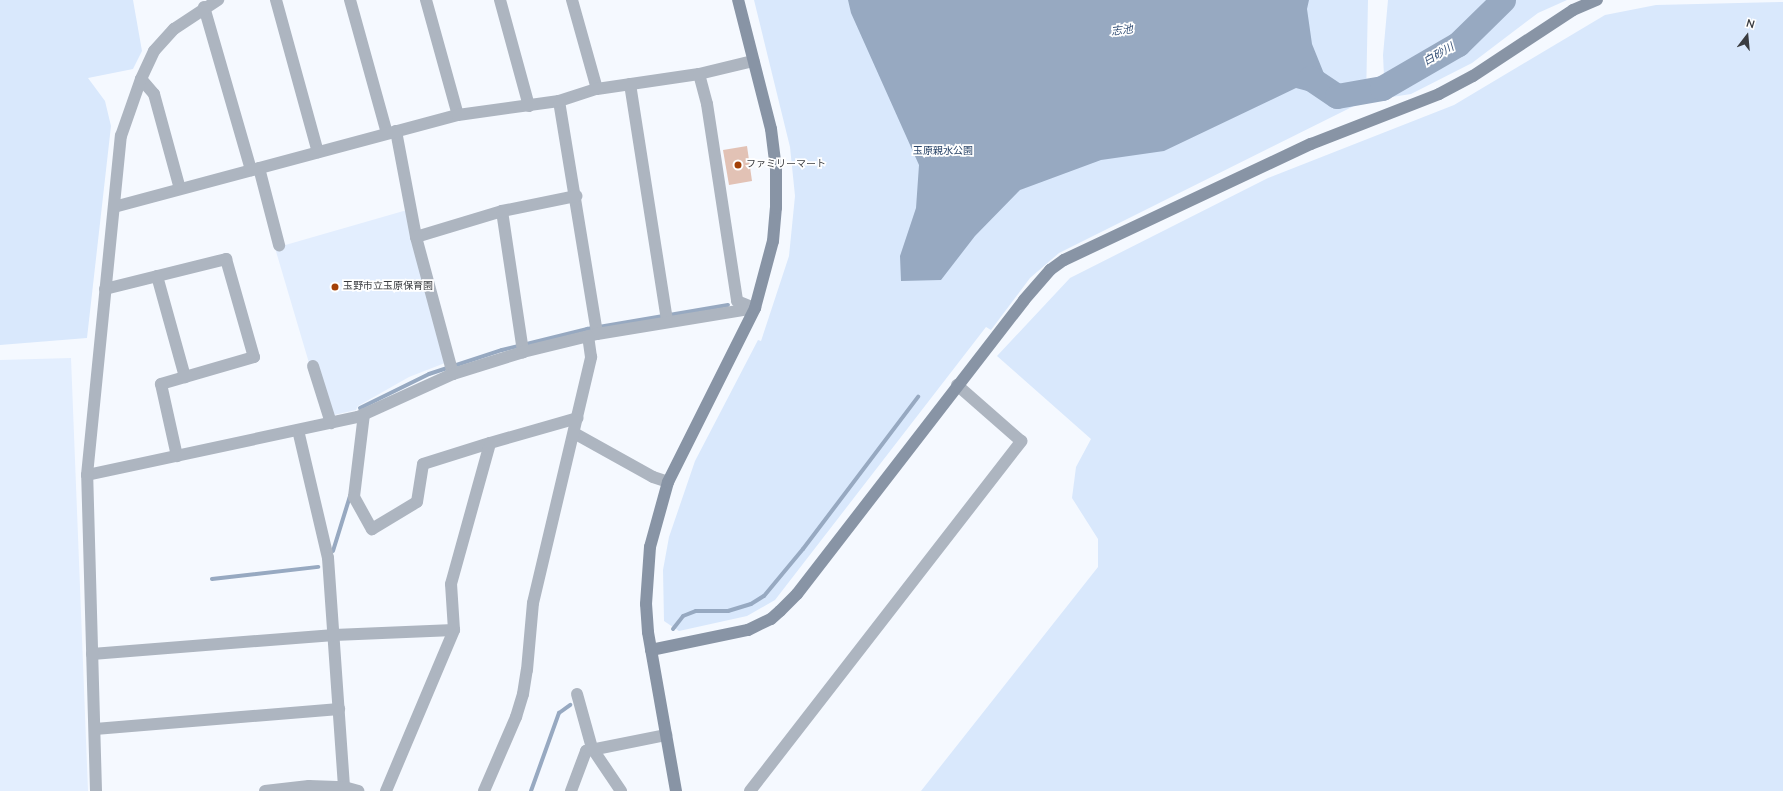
<!DOCTYPE html>
<meta charset="utf-8">
<style>
body{margin:0}
#map{position:relative;width:1783px;height:791px;overflow:hidden;background:#f5f9ff;font-family:"Nunito Sans","Noto Sans JP",sans-serif}
div>[style]{position:absolute}
[style*='--x']{left:calc(var(--x)*1px);top:calc(var(--y)*1px);width:calc(var(--w)*1px);rotate:calc(var(--a)*1deg)}
.built>*{inset:0;background:#e3eefe}
.green>*{inset:0;background:#d9e8fc}
.water>*{inset:0;background:#97a9c1}
.stream>*{height:4px;margin:-2px;padding:0 2px;transform-origin:2px;border-radius:2px;background:#97a9c1}
.river>*{height:25px;margin:-12.5px;padding:0 12.5px;transform-origin:12.5px;border-radius:12.5px;background:#97a9c1}
.building>*{inset:0;background:#e2c2b5}
.street>*{height:12px;margin:-6px;padding:0 6px;transform-origin:6px;border-radius:6px;background:#adb5c0}
.secondary>*{height:12px;margin:-6px;padding:0 6px;transform-origin:6px;border-radius:6px;background:#8894a5}
.dots>*{width:11px;height:11px;translate:-50% -50%;box-sizing:border-box;border:2px solid #fff;border-radius:50%}
span{translate:-50% -50%;white-space:nowrap;text-align:center;line-height:1.15;-webkit-text-stroke:3.5px #fff;paint-order:stroke}
.park-label{font-size:10px;color:#294468}
.poi-label{font-size:10px;color:#3a3c40}
.left{translate:0 -50%;text-align:left}
.water-label{font-size:11px;color:#375278;font-style:italic}
.north{position:absolute;left:1727px;top:16px;width:40px;height:40px;-webkit-text-stroke:3px #fff;paint-order:stroke;rotate:16deg;font-size:11px;font-weight:700;line-height:16px;text-align:center;color:#3a3c40}
.north::after{content:'';display:block;margin:auto;width:14px;height:18px;background:#3a3c40;clip-path:polygon(50% 0,100% 100%,50% 72%,0 100%)}
</style>
<div id="map">
<div class="built">
<i style="clip-path:polygon(407px 210px,445px 363px,409px 377px,358px 406px,356px 410px,325px 417px,275px 248px)"></i>
<i style="clip-path:polygon(71px 358px,88px 791px,0 791px,0 360px)"></i>
</div>
<div class="green">
<i style="clip-path:polygon(0 0,133px 0,142px 51px,133px 69px,88px 78px,105px 101px,111px 126px,87px 338px,0 345px)"></i>
<i style="clip-path:polygon(754px 0,1368px 0,1366px 100px,1059px 253px,1030px 278px,991px 330px,986px 327px,775px 600px,747px 616px,679px 631px,664px 621px,663px 570px,669px 537px,695px 461px,758px 340px,761px 341px,789px 256px,795px 196px,790px 147px)"></i>
<i style="clip-path:polygon(1388px 0,1567px 0,1538px 13px,1472px 63px,1411px 94px,1385px 98px,1383px 55px)"></i>
<i style="clip-path:polygon(1783px 2px,1783px 791px,921px 791px,1098px 567px,1098px 539px,1072px 498px,1076px 467px,1091px 439px,997px 356px,1070px 278px,1268px 178px,1454px 105px,1605px 15px,1656px 5px)"></i>
</div>
<div class="water">
<i style="clip-path:polygon(848px 0,1309px 0,1307px 9px,1312px 44px,1329px 86px,1337px 89px,1341px 100px,1296px 88px,1164px 151px,1101px 160px,1020px 190px,975px 236px,941px 280px,901px 281px,900px 256px,916px 208px,919px 165px,851px 13px)"></i>
</div>
<div class="stream">
<i style="--x:360;--y:408;--w:77;--a:-26.2"></i>
<i style="--x:429;--y:374;--w:77;--a:-18.2"></i>
<i style="--x:502;--y:350;--w:88;--a:-13.9"></i>
<i style="--x:587;--y:329;--w:143;--a:-9.7"></i>
<i style="--x:333;--y:551;--w:58;--a:-72.8"></i>
<i style="--x:212;--y:579;--w:107;--a:-6.5"></i>
<i style="--x:673;--y:629;--w:16;--a:-52"></i>
<i style="--x:683;--y:616;--w:14;--a:-21"></i>
<i style="--x:696;--y:611;--w:32;--a:0"></i>
<i style="--x:728;--y:611;--w:24;--a:-17"></i>
<i style="--x:751;--y:604;--w:15;--a:-32"></i>
<i style="--x:764;--y:596;--w:61;--a:-50.3"></i>
<i style="--x:803;--y:549;--w:191;--a:-52.9"></i>
<i style="--x:531;--y:791;--w:83;--a:-70.3"></i>
<i style="--x:559;--y:713;--w:14;--a:-36"></i>
</div>
<div class="river">
<i style="--x:1310;--y:78;--w:32;--a:34"></i>
<i style="--x:1337;--y:96;--w:46;--a:-10.1"></i>
<i style="--x:1382;--y:88;--w:88;--a:-30.1"></i>
<i style="--x:1458;--y:44;--w:63;--a:-44.4"></i>
</div>
<div class="building">
<i style="clip-path:polygon(747px 146px,752px 181px,729px 185px,723px 150px)"></i>
</div>
<div class="street">
<i style="--x:276;--y:0;--w:158;--a:74.6"></i>
<i style="--x:350;--y:0;--w:138;--a:74.5"></i>
<i style="--x:426;--y:0;--w:119;--a:74.5"></i>
<i style="--x:500;--y:0;--w:110;--a:74.7"></i>
<i style="--x:572;--y:0;--w:92;--a:74.3"></i>
<i style="--x:204;--y:7;--w:170;--a:73.9"></i>
<i style="--x:699;--y:74;--w:31;--a:75"></i>
<i style="--x:707;--y:104;--w:199;--a:81.3"></i>
<i style="--x:737;--y:301;--w:18;--a:22"></i>
<i style="--x:141;--y:79;--w:20;--a:49"></i>
<i style="--x:154;--y:94;--w:98;--a:74.7"></i>
<i style="--x:630;--y:84;--w:240;--a:81.1"></i>
<i style="--x:559;--y:101;--w:236;--a:80.7"></i>
<i style="--x:396;--y:131;--w:108;--a:79.3"></i>
<i style="--x:416;--y:237;--w:142;--a:74.9"></i>
<i style="--x:259;--y:168;--w:80;--a:75.4"></i>
<i style="--x:114;--y:207;--w:356;--a:-15"></i>
<i style="--x:458;--y:115;--w:102;--a:-7.9"></i>
<i style="--x:559;--y:101;--w:40;--a:-18"></i>
<i style="--x:597;--y:89;--w:103;--a:-8.4"></i>
<i style="--x:699;--y:74;--w:56;--a:-13.5"></i>
<i style="--x:502;--y:211;--w:143;--a:81.5"></i>
<i style="--x:416;--y:237;--w:90;--a:-16.8"></i>
<i style="--x:502;--y:211;--w:76;--a:-11.5"></i>
<i style="--x:157;--y:276;--w:105;--a:74.5"></i>
<i style="--x:105;--y:289;--w:125;--a:-13.9"></i>
<i style="--x:226;--y:259;--w:102;--a:74.1"></i>
<i style="--x:254;--y:357;--w:97;--a:163.8"></i>
<i style="--x:161;--y:384;--w:74;--a:77.5"></i>
<i style="--x:313;--y:366;--w:60;--a:72.5"></i>
<i style="--x:364;--y:414;--w:84;--a:96.9"></i>
<i style="--x:354;--y:497;--w:37;--a:61"></i>
<i style="--x:372;--y:529;--w:52;--a:-31"></i>
<i style="--x:417;--y:502;--w:38;--a:-81"></i>
<i style="--x:423;--y:464;--w:70;--a:-17.4"></i>
<i style="--x:298;--y:430;--w:131;--a:76.8"></i>
<i style="--x:328;--y:558;--w:230;--a:86"></i>
<i style="--x:574;--y:433;--w:90;--a:29.1"></i>
<i style="--x:653;--y:477;--w:16;--a:18"></i>
<i style="--x:87;--y:475;--w:277;--a:-12.1"></i>
<i style="--x:358;--y:417;--w:104;--a:-24.4"></i>
<i style="--x:453;--y:374;--w:73;--a:-17.4"></i>
<i style="--x:523;--y:352;--w:76;--a:-13.7"></i>
<i style="--x:597;--y:334;--w:160;--a:-9.3"></i>
<i style="--x:92;--y:654;--w:243;--a:-4.5"></i>
<i style="--x:334;--y:635;--w:120;--a:-2.4"></i>
<i style="--x:577;--y:694;--w:56;--a:74.5"></i>
<i style="--x:592;--y:748;--w:52;--a:56"></i>
<i style="--x:95;--y:729;--w:245;--a:-4.7"></i>
<i style="--x:96;--y:791;--w:316;--a:-91.6"></i>
<i style="--x:87;--y:475;--w:341;--a:-84.3"></i>
<i style="--x:121;--y:136;--w:60;--a:-70.7"></i>
<i style="--x:141;--y:79;--w:31;--a:-65"></i>
<i style="--x:154;--y:51;--w:30;--a:-48"></i>
<i style="--x:174;--y:29;--w:53;--a:-33.4"></i>
<i style="--x:265;--y:791;--w:44;--a:-6.5"></i>
<i style="--x:309;--y:786;--w:35;--a:2"></i>
<i style="--x:344;--y:787;--w:15;--a:16"></i>
<i style="--x:386;--y:791;--w:175;--a:-67.1"></i>
<i style="--x:454;--y:630;--w:46;--a:-93.7"></i>
<i style="--x:451;--y:584;--w:146;--a:-74.5"></i>
<i style="--x:490;--y:443;--w:91;--a:-15.9"></i>
<i style="--x:484;--y:791;--w:81;--a:-66.6"></i>
<i style="--x:516;--y:717;--w:24;--a:-73"></i>
<i style="--x:523;--y:694;--w:24;--a:-81"></i>
<i style="--x:527;--y:670;--w:67;--a:-84.9"></i>
<i style="--x:533;--y:603;--w:253;--a:-76.7"></i>
<i style="--x:591;--y:357;--w:21;--a:-98"></i>
<i style="--x:571;--y:791;--w:43;--a:-69.4"></i>
<i style="--x:586;--y:751;--w:82;--a:-11.3"></i>
<i style="--x:750;--y:791;--w:443;--a:-52.2"></i>
<i style="--x:1021;--y:441;--w:85;--a:-138.8"></i>
</div>
<div class="secondary">
<i style="--x:651;--y:650;--w:99;--a:-11.7"></i>
<i style="--x:748;--y:630;--w:25;--a:-26"></i>
<i style="--x:771;--y:619;--w:12;--a:-42"></i>
<i style="--x:780;--y:611;--w:24;--a:-45"></i>
<i style="--x:797;--y:594;--w:371;--a:-52.3"></i>
<i style="--x:1024;--y:300;--w:40;--a:-49"></i>
<i style="--x:1050;--y:270;--w:17;--a:-36"></i>
<i style="--x:1064;--y:260;--w:273;--a:-25.2"></i>
<i style="--x:1311;--y:144;--w:137;--a:-21.3"></i>
<i style="--x:1439;--y:94;--w:38;--a:-28"></i>
<i style="--x:1473;--y:76;--w:120;--a:-33.4"></i>
<i style="--x:1573;--y:10;--w:26;--a:-23"></i>
<i style="--x:676;--y:791;--w:161;--a:-100"></i>
<i style="--x:648;--y:632;--w:28;--a:-94"></i>
<i style="--x:646;--y:604;--w:57;--a:-86"></i>
<i style="--x:650;--y:547;--w:67;--a:-74.5"></i>
<i style="--x:668;--y:482;--w:195;--a:-63.4"></i>
<i style="--x:755;--y:308;--w:69;--a:-75"></i>
<i style="--x:773;--y:241;--w:33;--a:-85"></i>
<i style="--x:776;--y:208;--w:39;--a:-90"></i>
<i style="--x:776;--y:169;--w:40;--a:-97.1"></i>
<i style="--x:771;--y:129;--w:133;--a:-104.3"></i>
</div>
<div class="dots">
<i style="left:738px;top:165px;background:#a34007"></i>
<i style="left:335px;top:287px;background:#a34007"></i>
</div>
<div class="park-label">
<span style="left:943px;top:152px">玉原親水公園</span>
</div>
<div class="poi-label">
<span class="left" style="left:746px;top:165px">ファミリーマート</span>
<span class="left" style="left:343px;top:287px">玉野市立玉原保育園</span>
</div>
<div class="water-label">
<span style="left:1122px;top:31px;rotate:-7deg">志池</span>
<span style="left:1439px;top:55px;rotate:-30deg">白砂川</span>
</div>
<div class="north">N</div>
</div>
